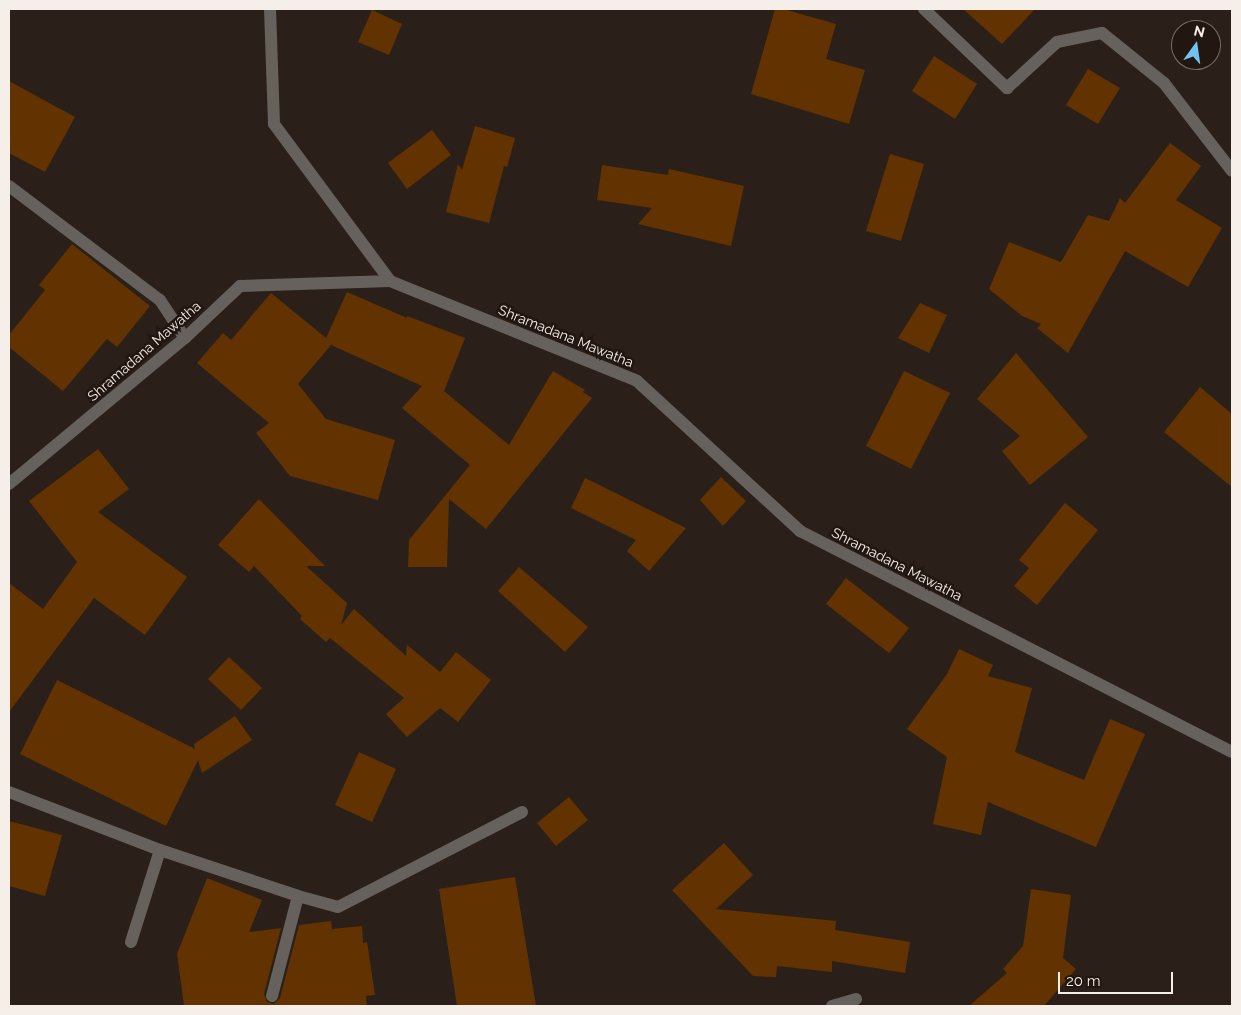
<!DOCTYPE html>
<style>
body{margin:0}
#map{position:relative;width:1241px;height:1015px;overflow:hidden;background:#2b2019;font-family:Raleway,sans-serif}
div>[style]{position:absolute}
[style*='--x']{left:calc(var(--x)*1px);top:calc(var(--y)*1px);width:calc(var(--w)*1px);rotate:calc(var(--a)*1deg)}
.building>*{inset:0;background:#623201}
.street>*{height:12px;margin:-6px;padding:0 6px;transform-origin:6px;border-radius:6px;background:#66615d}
span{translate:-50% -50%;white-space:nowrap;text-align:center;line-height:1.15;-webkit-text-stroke:5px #211710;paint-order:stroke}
.street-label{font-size:14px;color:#f5eee9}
.frame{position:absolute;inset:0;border:10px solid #f5eee9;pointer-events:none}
.north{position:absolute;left:1171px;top:20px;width:50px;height:50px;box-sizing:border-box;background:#211710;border:1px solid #766d67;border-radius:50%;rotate:14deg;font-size:14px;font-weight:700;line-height:20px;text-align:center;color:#f5eee9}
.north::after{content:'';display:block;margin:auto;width:18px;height:22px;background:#70c2f4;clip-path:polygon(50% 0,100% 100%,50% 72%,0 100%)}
.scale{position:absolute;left:1058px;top:972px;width:115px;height:22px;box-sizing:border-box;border:2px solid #f5eee9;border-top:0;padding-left:6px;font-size:15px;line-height:18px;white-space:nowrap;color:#f5eee9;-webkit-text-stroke:4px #211710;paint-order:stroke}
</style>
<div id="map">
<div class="building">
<i style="clip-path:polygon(775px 9px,783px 9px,836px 24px,826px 59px,865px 70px,849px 124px,751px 94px)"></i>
<i style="clip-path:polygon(963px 9px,1035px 9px,1002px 44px)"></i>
<i style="clip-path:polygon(372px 10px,402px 24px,389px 55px,358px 42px)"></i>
<i style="clip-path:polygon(934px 56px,977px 84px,955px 119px,912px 91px)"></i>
<i style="clip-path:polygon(1088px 69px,1120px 88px,1098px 124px,1066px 105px)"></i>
<i style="clip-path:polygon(9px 81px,75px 117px,45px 172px,9px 153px)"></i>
<i style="clip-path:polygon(475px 126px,515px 138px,507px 167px,504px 166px,489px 223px,446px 212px,458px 164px,462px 170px)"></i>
<i style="clip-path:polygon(432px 130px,451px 155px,407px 189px,388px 163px)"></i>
<i style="clip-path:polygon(1170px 143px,1201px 166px,1176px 200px,1222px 228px,1188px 287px,1125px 251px,1068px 353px,1037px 328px,1041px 324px,1022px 316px,989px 289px,1009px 242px,1061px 262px,1088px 215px,1109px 221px,1120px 198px,1125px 203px)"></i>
<i style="clip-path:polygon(890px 154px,924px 164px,901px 241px,866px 231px)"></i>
<i style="clip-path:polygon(602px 165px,668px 175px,669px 169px,744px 186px,731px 246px,638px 224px,652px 208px,597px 200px)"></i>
<i style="clip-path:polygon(72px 244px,150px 306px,117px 347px,107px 339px,63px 391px,9px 347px,9px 335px,45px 290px,39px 285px)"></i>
<i style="clip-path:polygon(347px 292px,407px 318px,407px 316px,465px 338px,444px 391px,509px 445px,553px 371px,585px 390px,583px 392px,592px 398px,486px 529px,449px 499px,447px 567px,408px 567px,409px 540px,470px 465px,402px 408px,422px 386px,331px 345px,298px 384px,326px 419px,395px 440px,378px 500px,290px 476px,256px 433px,269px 423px,197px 363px,223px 333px,231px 340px,271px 293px,326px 338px)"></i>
<i style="clip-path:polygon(920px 303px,947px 315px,929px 353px,898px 338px)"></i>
<i style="clip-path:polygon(1016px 353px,1088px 437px,1030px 485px,1002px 451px,1020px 436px,977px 399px)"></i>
<i style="clip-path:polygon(904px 371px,950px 393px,911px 469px,866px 446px)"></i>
<i style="clip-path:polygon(1200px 387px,1232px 414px,1232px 487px,1164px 432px)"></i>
<i style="clip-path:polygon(98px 449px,129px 489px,98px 512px,187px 577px,145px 635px,94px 598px,9px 712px,9px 583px,43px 609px,77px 562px,29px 501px)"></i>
<i style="clip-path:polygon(721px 477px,746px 501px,723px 526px,700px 500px)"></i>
<i style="clip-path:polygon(585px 478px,686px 528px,649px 571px,627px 551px,636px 540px,571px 508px)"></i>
<i style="clip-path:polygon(259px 499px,325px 566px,306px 566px,347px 603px,341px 625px,354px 609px,406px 656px,407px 645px,440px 672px,456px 652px,491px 680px,458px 722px,440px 708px,407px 737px,386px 714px,404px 698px,330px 638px,326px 642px,300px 619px,302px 616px,254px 566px,249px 572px,218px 545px)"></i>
<i style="clip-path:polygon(1065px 503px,1098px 530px,1037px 605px,1014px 586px,1029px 568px,1019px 560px)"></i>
<i style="clip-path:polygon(519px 567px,588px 627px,565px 652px,498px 591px)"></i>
<i style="clip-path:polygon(846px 578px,909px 628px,889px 653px,826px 604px)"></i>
<i style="clip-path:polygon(959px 649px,993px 665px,988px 676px,1032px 688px,1015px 752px,1084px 780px,1110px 719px,1145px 734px,1096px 847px,988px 802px,981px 835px,933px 824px,947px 757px,907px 729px,947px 674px)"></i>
<i style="clip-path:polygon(229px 657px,262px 688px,241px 710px,208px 679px)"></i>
<i style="clip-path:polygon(57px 680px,195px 749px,194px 744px,235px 716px,252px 740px,202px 773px,198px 760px,166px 826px,20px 754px)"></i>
<i style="clip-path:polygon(359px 752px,396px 769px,372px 822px,335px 805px)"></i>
<i style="clip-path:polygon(569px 797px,588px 820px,556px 846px,537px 823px)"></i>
<i style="clip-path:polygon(9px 821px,62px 835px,45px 896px,9px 886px)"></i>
<i style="clip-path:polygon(724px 843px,753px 875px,716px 909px,836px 921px,835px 930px,910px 942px,905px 973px,832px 961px,832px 972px,777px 966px,776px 977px,753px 976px,672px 890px)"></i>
<i style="clip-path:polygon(515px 877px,536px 1006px,457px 1006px,439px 889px)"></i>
<i style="clip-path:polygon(207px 878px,262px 900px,249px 932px,281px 928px,264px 994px,267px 1002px,274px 1004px,280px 998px,299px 925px,331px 921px,332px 929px,362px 926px,363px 943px,367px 942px,375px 995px,366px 996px,367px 1006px,184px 1006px,177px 954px)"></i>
<i style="clip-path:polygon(1031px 889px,1071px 895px,1063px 958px,1076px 969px,1044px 1006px,969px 1006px,1007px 973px,1003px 969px,1023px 946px)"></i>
</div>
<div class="street">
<i style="--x:270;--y:9;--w:115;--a:88"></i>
<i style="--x:274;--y:124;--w:195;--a:53.5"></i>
<i style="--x:924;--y:9;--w:115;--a:43.6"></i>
<i style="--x:1007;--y:88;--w:68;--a:-42.6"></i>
<i style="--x:1057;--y:42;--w:46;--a:-11.3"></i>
<i style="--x:1102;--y:33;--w:80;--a:38.9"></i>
<i style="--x:1164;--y:83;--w:111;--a:52.3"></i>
<i style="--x:9;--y:186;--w:189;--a:37.1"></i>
<i style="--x:160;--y:300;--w:45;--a:56.7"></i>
<i style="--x:9;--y:484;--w:229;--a:-39.7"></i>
<i style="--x:185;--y:338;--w:76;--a:-43.4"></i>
<i style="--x:240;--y:286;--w:150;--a:-1.9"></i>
<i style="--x:390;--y:281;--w:266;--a:22"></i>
<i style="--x:637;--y:381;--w:222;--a:42.6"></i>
<i style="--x:800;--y:531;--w:485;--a:27.1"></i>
<i style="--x:9;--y:792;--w:162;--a:21"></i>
<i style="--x:160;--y:850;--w:145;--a:18.4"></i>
<i style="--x:298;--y:896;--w:41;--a:15.4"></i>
<i style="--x:338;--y:907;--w:207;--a:-27.3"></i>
<i style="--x:131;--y:942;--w:96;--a:-72.5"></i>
<i style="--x:272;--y:996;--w:103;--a:-75.4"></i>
<i style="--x:832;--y:1006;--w:25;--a:-16"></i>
</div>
<div class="street-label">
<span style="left:566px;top:336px;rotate:22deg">Shramadana Mawatha</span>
<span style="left:144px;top:351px;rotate:-41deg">Shramadana Mawatha</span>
<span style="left:897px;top:564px;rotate:27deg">Shramadana Mawatha</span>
</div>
<div class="frame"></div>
<div class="north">N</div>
<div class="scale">20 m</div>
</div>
